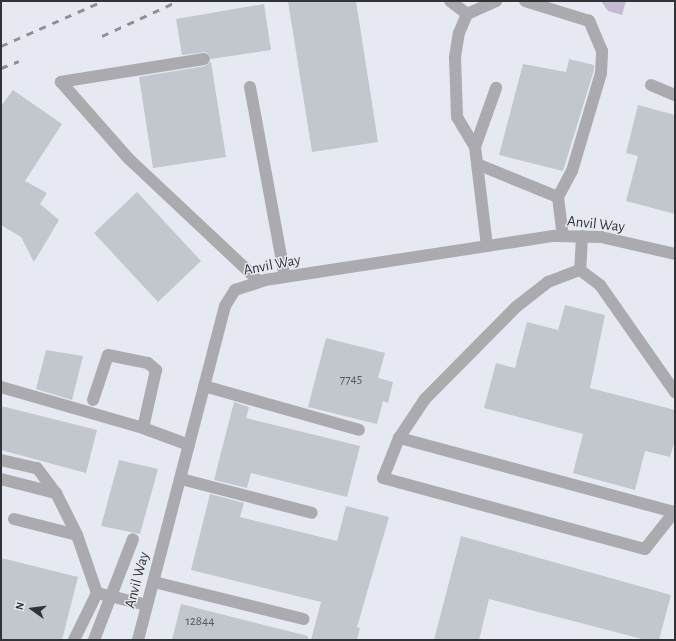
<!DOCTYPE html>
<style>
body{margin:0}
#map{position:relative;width:676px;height:641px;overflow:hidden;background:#e6e9f1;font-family:"Alegreya Sans",sans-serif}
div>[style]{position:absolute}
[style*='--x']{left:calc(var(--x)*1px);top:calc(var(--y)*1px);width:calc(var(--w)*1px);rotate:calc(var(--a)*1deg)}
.green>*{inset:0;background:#c3bbd2}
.building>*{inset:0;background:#c1c7cd}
.minor>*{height:12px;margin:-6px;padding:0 6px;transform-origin:6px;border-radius:6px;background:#ababaf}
.rail>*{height:3px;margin-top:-1.5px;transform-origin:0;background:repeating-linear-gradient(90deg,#8d8f95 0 7px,transparent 0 14px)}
span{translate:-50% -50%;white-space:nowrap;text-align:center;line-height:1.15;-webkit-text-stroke:3px #e6e9f1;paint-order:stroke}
.number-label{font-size:13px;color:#56585c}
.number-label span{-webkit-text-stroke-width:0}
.street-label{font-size:15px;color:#323336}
.frame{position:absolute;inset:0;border:2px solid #323336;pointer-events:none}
.north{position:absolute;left:12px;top:589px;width:40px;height:40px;-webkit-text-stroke:3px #e6e9f1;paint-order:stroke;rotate:284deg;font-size:11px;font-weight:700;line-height:16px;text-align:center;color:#323336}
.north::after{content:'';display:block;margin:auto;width:14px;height:18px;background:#323336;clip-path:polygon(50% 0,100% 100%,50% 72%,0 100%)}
</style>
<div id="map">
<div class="green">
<i style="clip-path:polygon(601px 1px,626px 1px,622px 15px,608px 11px)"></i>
</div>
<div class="building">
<i style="clip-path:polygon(288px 1px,356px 1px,378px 142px,312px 152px)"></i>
<i style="clip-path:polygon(264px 4px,271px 50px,211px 59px,206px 52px,182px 55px,176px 19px)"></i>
<i style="clip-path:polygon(569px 59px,594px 65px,594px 70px,563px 171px,499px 155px,523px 64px,566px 72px)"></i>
<i style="clip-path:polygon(211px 62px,226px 157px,153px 168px,139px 77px,205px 66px)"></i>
<i style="clip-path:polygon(13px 90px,62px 124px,25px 181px,47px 193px,40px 204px,59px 220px,34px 262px,21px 237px,1px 225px,1px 106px)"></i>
<i style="clip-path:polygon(638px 105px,675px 115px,675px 214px,626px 201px,638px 156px,626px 153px)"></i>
<i style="clip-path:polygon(137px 192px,201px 261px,158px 302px,94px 233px)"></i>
<i style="clip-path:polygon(565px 305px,605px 315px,590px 388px,675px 410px,675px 440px,670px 457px,645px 451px,635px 490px,573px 473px,583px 434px,484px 408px,496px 363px,515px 368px,527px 322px,558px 330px)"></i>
<i style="clip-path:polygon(326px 338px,385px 353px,378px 378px,393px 382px,388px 403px,383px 401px,377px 424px,308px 407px)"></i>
<i style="clip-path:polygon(46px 350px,83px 356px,72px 400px,36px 389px)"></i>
<i style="clip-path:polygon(234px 402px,249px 407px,246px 418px,360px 446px,347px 497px,251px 473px,247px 488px,214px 480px)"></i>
<i style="clip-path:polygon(1px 406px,97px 430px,86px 473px,1px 450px)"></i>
<i style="clip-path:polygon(119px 460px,158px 469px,140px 534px,101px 526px)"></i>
<i style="clip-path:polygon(210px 494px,244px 503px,240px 517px,337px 541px,346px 506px,389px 517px,357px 627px,360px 628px,357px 640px,311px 640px,321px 602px,191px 570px)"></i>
<i style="clip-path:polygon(461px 536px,671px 595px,659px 640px,646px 640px,489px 599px,479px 640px,434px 640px)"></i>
<i style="clip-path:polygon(1px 558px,78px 577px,62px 640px,1px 640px)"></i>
<i style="clip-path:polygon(181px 604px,308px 636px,308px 640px,172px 640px)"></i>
</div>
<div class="minor">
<i style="--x:450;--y:1;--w:21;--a:37"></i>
<i style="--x:204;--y:59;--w:145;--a:170.9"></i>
<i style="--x:61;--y:82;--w:103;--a:48.6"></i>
<i style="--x:129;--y:159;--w:178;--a:43.2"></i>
<i style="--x:651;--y:85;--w:26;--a:23"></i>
<i style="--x:250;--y:87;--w:193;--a:79.6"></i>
<i style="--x:475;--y:147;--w:63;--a:-70.4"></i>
<i style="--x:477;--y:164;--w:87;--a:22.2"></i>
<i style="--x:558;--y:197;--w:30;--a:-62"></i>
<i style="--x:572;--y:171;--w:102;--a:-73.5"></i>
<i style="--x:601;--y:73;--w:22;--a:-87"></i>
<i style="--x:602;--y:51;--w:33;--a:-113"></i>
<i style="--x:589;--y:21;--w:67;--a:-162.6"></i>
<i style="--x:558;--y:197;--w:39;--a:83"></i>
<i style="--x:582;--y:236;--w:34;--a:93"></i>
<i style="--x:580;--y:270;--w:25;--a:37"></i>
<i style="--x:600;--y:285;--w:131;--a:55"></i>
<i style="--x:487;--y:246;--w:100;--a:-96.9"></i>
<i style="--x:475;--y:147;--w:35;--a:-121"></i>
<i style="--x:457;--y:117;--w:60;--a:-91.9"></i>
<i style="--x:455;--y:57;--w:24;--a:-81"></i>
<i style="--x:459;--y:33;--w:21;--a:-67"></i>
<i style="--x:467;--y:14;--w:32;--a:-24"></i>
<i style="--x:204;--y:386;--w:161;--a:15.8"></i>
<i style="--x:1;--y:387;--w:148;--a:16.1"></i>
<i style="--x:143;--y:428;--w:49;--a:20.3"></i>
<i style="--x:93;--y:400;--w:47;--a:-71.6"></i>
<i style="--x:108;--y:355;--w:41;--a:11.3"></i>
<i style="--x:148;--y:363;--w:11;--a:41"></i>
<i style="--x:156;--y:370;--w:59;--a:102.6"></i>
<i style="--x:399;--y:438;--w:47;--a:-56.3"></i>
<i style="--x:425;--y:399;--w:129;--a:-45.3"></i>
<i style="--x:516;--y:307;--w:41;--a:-38"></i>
<i style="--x:548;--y:282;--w:34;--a:-21"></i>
<i style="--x:1;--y:460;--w:37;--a:13"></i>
<i style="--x:37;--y:468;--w:31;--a:53"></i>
<i style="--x:56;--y:493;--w:47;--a:63.4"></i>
<i style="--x:77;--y:535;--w:61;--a:71"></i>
<i style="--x:1;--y:479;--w:57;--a:14.3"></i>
<i style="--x:181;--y:479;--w:135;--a:14.5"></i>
<i style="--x:674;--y:512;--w:285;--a:-164.9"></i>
<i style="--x:399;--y:438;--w:43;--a:111.8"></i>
<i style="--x:383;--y:478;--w:271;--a:15.2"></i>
<i style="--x:645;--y:549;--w:48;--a:-51.7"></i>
<i style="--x:14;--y:519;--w:65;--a:14.3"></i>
<i style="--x:154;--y:582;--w:154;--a:13.9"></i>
<i style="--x:74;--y:640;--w:52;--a:-63.9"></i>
<i style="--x:97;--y:593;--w:51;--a:13.5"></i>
<i style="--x:94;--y:640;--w:108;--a:-68.9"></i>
<i style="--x:138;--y:640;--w:345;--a:-75.4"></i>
<i style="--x:225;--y:306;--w:19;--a:-58"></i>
<i style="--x:235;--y:290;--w:32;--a:-18"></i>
<i style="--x:265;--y:280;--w:292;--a:-8.7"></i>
<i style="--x:554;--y:236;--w:47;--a:1.2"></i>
<i style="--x:601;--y:237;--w:76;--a:12.9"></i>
</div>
<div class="rail">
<i style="--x:102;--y:36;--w:84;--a:-24.7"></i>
<i style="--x:1;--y:46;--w:111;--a:-23.8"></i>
<i style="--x:1;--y:68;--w:19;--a:-21"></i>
</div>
<div class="number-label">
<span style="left:351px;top:380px">7745</span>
<span style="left:200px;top:622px">12844</span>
</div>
<div class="street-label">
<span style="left:596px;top:224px;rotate:6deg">Anvil Way</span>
<span style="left:272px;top:265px;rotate:-11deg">Anvil Way</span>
<span style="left:137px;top:580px;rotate:-75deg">Anvil Way</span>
</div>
<div class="frame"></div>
<div class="north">N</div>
</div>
